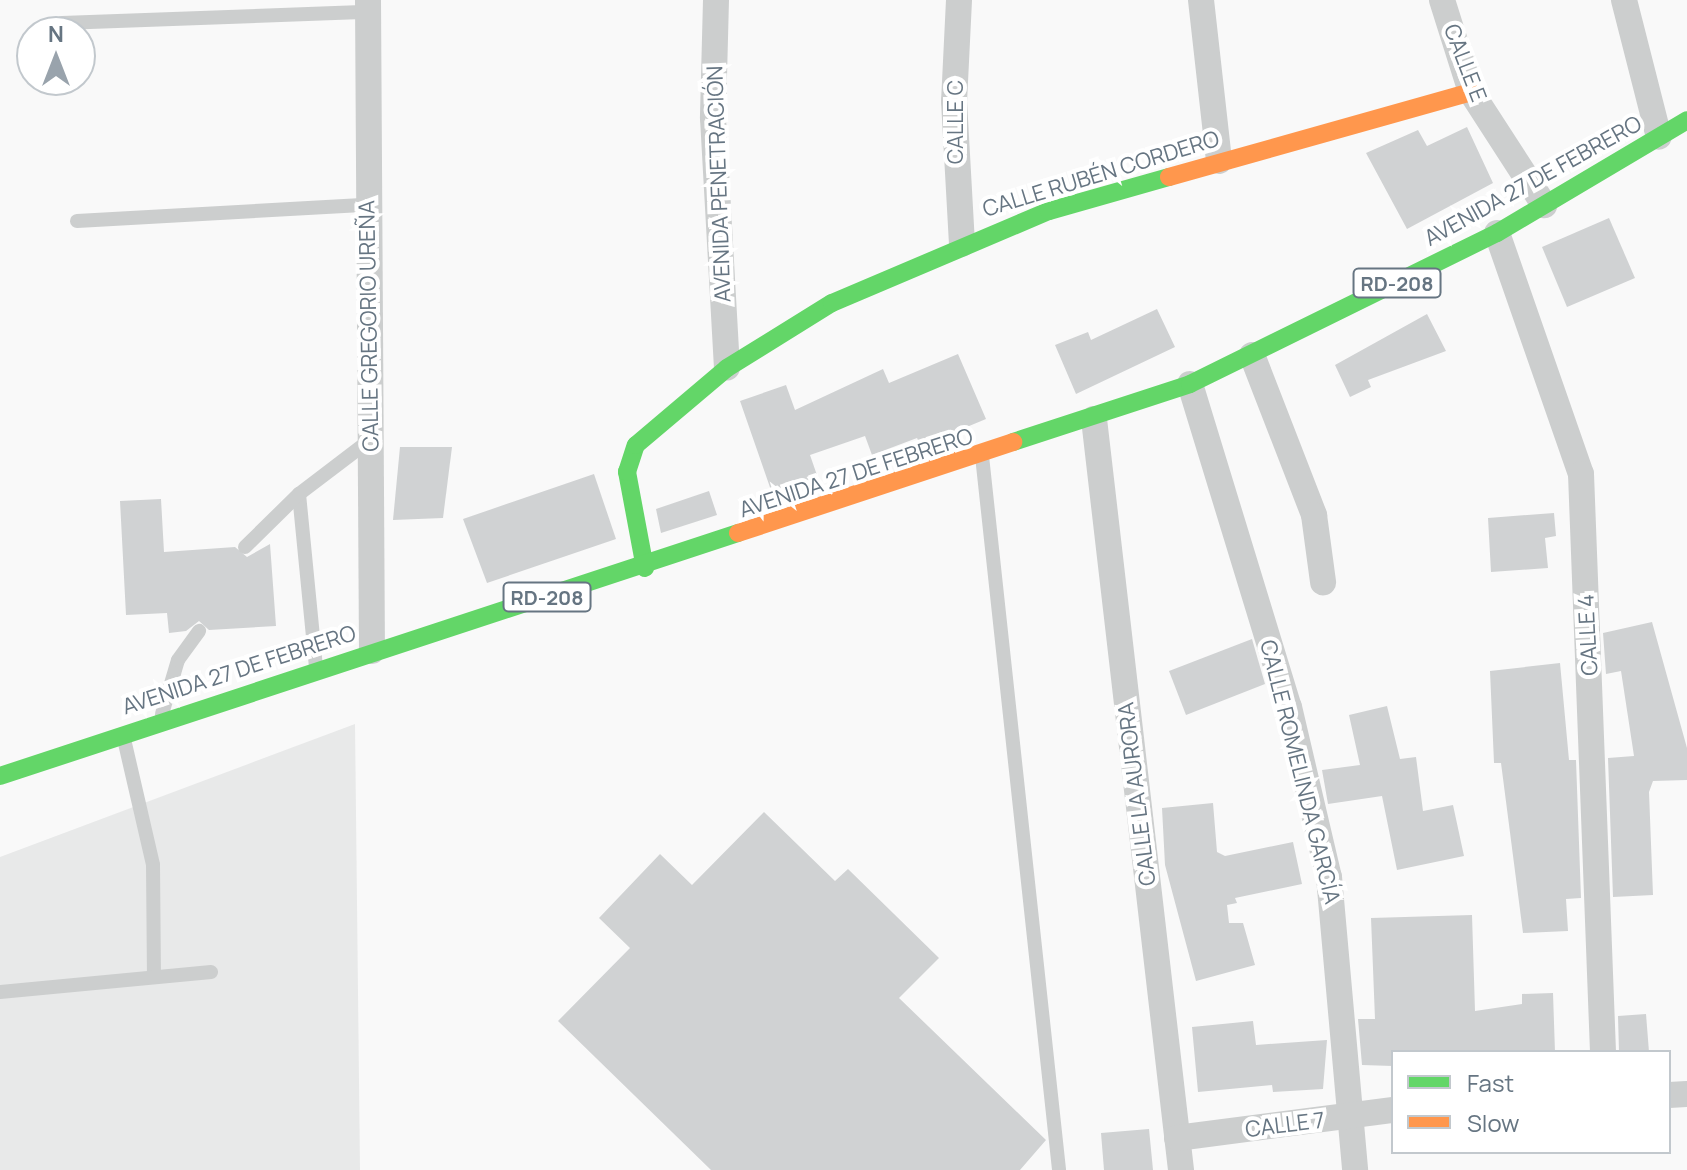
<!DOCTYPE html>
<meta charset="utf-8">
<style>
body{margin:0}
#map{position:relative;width:1687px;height:1170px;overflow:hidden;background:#f9f9f9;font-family:Manrope,sans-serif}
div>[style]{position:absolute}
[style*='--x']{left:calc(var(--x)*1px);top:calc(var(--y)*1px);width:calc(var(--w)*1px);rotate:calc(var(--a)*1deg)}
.built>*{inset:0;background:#e8e9e9}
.building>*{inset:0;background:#d0d2d3}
.lane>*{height:14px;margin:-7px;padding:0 7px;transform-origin:7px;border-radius:7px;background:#cccece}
.street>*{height:26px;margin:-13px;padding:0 13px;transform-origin:13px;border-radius:13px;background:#cccece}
.fast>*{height:18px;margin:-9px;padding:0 9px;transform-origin:9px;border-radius:9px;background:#63d668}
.slow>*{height:18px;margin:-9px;padding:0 9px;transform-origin:9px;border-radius:9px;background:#ff974d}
span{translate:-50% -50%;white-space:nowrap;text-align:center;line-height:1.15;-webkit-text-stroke:8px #fff;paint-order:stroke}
.shield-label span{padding:2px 6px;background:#fff;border:2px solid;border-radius:6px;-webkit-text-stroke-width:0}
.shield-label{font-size:20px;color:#667582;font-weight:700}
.street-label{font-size:22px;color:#667582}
.legend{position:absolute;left:1391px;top:1050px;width:280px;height:104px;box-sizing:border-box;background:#fff;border:2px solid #c2c8cd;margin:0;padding:10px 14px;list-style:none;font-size:24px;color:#667582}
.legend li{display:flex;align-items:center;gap:16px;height:40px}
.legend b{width:40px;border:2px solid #c2c8cd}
.north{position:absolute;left:16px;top:16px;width:80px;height:80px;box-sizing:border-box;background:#fff;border:2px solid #c2c8cd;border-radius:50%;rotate:0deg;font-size:22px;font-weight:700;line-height:32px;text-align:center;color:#667582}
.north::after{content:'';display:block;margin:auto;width:28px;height:36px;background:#99a3ac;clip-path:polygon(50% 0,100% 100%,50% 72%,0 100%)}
</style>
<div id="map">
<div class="built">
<i style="clip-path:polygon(355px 724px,360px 1170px,0 1170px,0 857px)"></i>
</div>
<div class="building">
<i style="clip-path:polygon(1467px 127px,1493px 183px,1407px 229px,1366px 153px,1418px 130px,1427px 146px)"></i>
<i style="clip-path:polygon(1609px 218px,1635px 278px,1567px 307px,1542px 247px)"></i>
<i style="clip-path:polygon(1157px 309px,1175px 347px,1076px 394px,1055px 345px,1088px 332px,1091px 340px)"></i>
<i style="clip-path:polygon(1427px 314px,1446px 351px,1368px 380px,1371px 387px,1350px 397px,1335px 365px)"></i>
<i style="clip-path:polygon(958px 354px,986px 419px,921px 446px,917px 438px,872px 455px,865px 436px,810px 455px,819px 481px,773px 496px,740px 401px,786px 385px,795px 410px,883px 369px,889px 383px)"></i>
<i style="clip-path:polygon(400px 447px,452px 447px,443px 518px,393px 520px)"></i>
<i style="clip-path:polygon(594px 474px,616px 539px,487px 583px,463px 519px)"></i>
<i style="clip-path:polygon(709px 491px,717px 515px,661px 533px,656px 509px)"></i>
<i style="clip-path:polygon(161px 499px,164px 552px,235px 547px,247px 557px,270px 544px,276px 626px,209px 630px,199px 621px,186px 631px,169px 633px,167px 613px,126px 615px,120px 501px)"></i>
<i style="clip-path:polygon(1554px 513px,1556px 536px,1545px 538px,1548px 568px,1491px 572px,1488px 518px)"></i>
<i style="clip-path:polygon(1652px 622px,1687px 748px,1687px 780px,1653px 781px,1649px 792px,1653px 895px,1613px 897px,1608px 758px,1634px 756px,1621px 671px,1606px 674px,1603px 633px)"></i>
<i style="clip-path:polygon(1252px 639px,1265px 684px,1186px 715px,1169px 671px)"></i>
<i style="clip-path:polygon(1560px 663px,1569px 760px,1576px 760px,1581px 898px,1566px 899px,1568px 931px,1523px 933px,1501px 763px,1494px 763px,1490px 671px)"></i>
<i style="clip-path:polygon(1387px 706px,1400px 759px,1416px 757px,1423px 811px,1453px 805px,1464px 856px,1397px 870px,1382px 796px,1328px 804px,1322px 770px,1360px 765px,1349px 715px)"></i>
<i style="clip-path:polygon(1213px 803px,1217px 852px,1225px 856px,1293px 842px,1302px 884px,1235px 898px,1237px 903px,1227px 905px,1229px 923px,1243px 923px,1255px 965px,1196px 981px,1165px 865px,1162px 808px)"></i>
<i style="clip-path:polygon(764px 812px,835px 881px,848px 869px,939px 958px,899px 998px,1046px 1140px,1020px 1170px,711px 1170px,558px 1021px,630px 948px,599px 918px,660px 854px,692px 885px)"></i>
<i style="clip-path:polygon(1472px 915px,1475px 1011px,1522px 1004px,1522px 994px,1553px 993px,1555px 1052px,1393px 1052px,1393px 1066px,1362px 1065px,1358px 1019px,1375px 1019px,1371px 918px)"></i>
<i style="clip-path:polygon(1646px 1014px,1649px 1052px,1619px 1052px,1618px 1016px)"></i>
<i style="clip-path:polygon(1253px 1021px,1256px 1045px,1327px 1040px,1323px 1089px,1273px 1092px,1272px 1085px,1198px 1092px,1192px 1027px)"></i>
<i style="clip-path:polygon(1149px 1129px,1153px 1170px,1104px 1170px,1101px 1133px)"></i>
</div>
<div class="lane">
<i style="--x:62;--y:23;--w:307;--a:-2.1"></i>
<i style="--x:77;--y:221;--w:290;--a:-3.2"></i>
<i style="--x:982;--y:456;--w:718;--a:83.84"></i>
<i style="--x:299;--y:494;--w:175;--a:84.4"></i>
<i style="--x:245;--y:547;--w:76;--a:-44.5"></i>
<i style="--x:299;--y:494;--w:89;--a:-37.3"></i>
<i style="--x:162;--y:714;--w:56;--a:-73.5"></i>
<i style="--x:178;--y:660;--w:36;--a:-54"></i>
<i style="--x:124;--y:739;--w:129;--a:77"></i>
<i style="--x:153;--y:865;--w:111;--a:89.5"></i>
<i style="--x:0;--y:992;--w:212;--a:-5.4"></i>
</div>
<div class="street">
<i style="--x:368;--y:0;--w:651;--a:89.65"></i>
<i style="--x:716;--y:0;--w:118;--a:91.5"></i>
<i style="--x:713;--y:118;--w:250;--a:86.8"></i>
<i style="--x:959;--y:0;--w:101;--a:92.8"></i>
<i style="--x:954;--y:101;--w:143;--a:86.8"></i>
<i style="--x:1201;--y:0;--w:162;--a:83.6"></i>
<i style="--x:1442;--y:0;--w:96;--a:72.5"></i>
<i style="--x:1471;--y:92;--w:135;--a:57.1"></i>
<i style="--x:1624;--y:0;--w:141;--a:75.7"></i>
<i style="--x:1497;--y:233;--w:255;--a:70.8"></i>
<i style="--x:1581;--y:474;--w:578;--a:87.82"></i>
<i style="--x:1252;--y:355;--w:172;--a:68.8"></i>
<i style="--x:1314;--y:515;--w:68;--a:82.3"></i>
<i style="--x:1190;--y:384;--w:338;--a:73"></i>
<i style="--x:1289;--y:707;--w:175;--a:76.8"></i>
<i style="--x:1329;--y:877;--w:294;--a:84.9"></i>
<i style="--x:1094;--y:419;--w:756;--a:83.39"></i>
<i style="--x:1669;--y:1095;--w:18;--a:-3"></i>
<i style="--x:1177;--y:1138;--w:218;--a:-7.4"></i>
</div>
<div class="fast">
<i style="--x:1013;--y:442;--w:186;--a:-18.1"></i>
<i style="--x:1190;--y:384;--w:342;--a:-26.2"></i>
<i style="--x:1497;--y:233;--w:221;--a:-30.7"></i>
<i style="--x:645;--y:568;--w:98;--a:-100.6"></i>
<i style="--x:627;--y:472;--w:28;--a:-72"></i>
<i style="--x:636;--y:445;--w:119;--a:-40.2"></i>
<i style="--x:727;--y:368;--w:123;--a:-31.8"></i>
<i style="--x:832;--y:303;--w:236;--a:-23"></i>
<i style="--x:1049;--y:211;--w:125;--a:-15.8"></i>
<i style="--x:0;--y:776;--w:777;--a:-18.23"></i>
</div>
<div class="slow">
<i style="--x:1169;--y:177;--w:314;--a:-15.7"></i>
<i style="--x:738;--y:533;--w:290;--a:-18.3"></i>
</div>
<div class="shield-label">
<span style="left:1397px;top:283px">RD-208</span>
<span style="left:547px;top:597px">RD-208</span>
</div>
<div class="street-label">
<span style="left:1465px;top:63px;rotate:69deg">CALLE E</span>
<span style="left:956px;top:122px;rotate:-90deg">CALLE C</span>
<span style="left:1101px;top:174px;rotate:-17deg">CALLE RUBÉN CORDERO</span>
<span style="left:1533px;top:181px;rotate:-29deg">AVENIDA 27 DE FEBRERO</span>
<span style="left:719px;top:184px;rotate:-92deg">AVENIDA PENETRACIÓN</span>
<span style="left:369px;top:326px;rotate:-91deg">CALLE GREGORIO UREÑA</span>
<span style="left:856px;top:473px;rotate:-18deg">AVENIDA 27 DE FEBRERO</span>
<span style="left:1588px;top:635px;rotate:-93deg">CALLE 4</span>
<span style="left:239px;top:670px;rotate:-18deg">AVENIDA 27 DE FEBRERO</span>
<span style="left:1300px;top:772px;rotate:76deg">CALLE ROMELINDA GARCÍA</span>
<span style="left:1137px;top:794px;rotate:-97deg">CALLE LA AURORA</span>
<span style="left:1285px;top:1125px;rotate:-7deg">CALLE 7</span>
</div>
<ul class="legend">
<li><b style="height:10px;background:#63d668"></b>Fast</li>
<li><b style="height:10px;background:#ff974d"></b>Slow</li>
</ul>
<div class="north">N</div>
</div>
